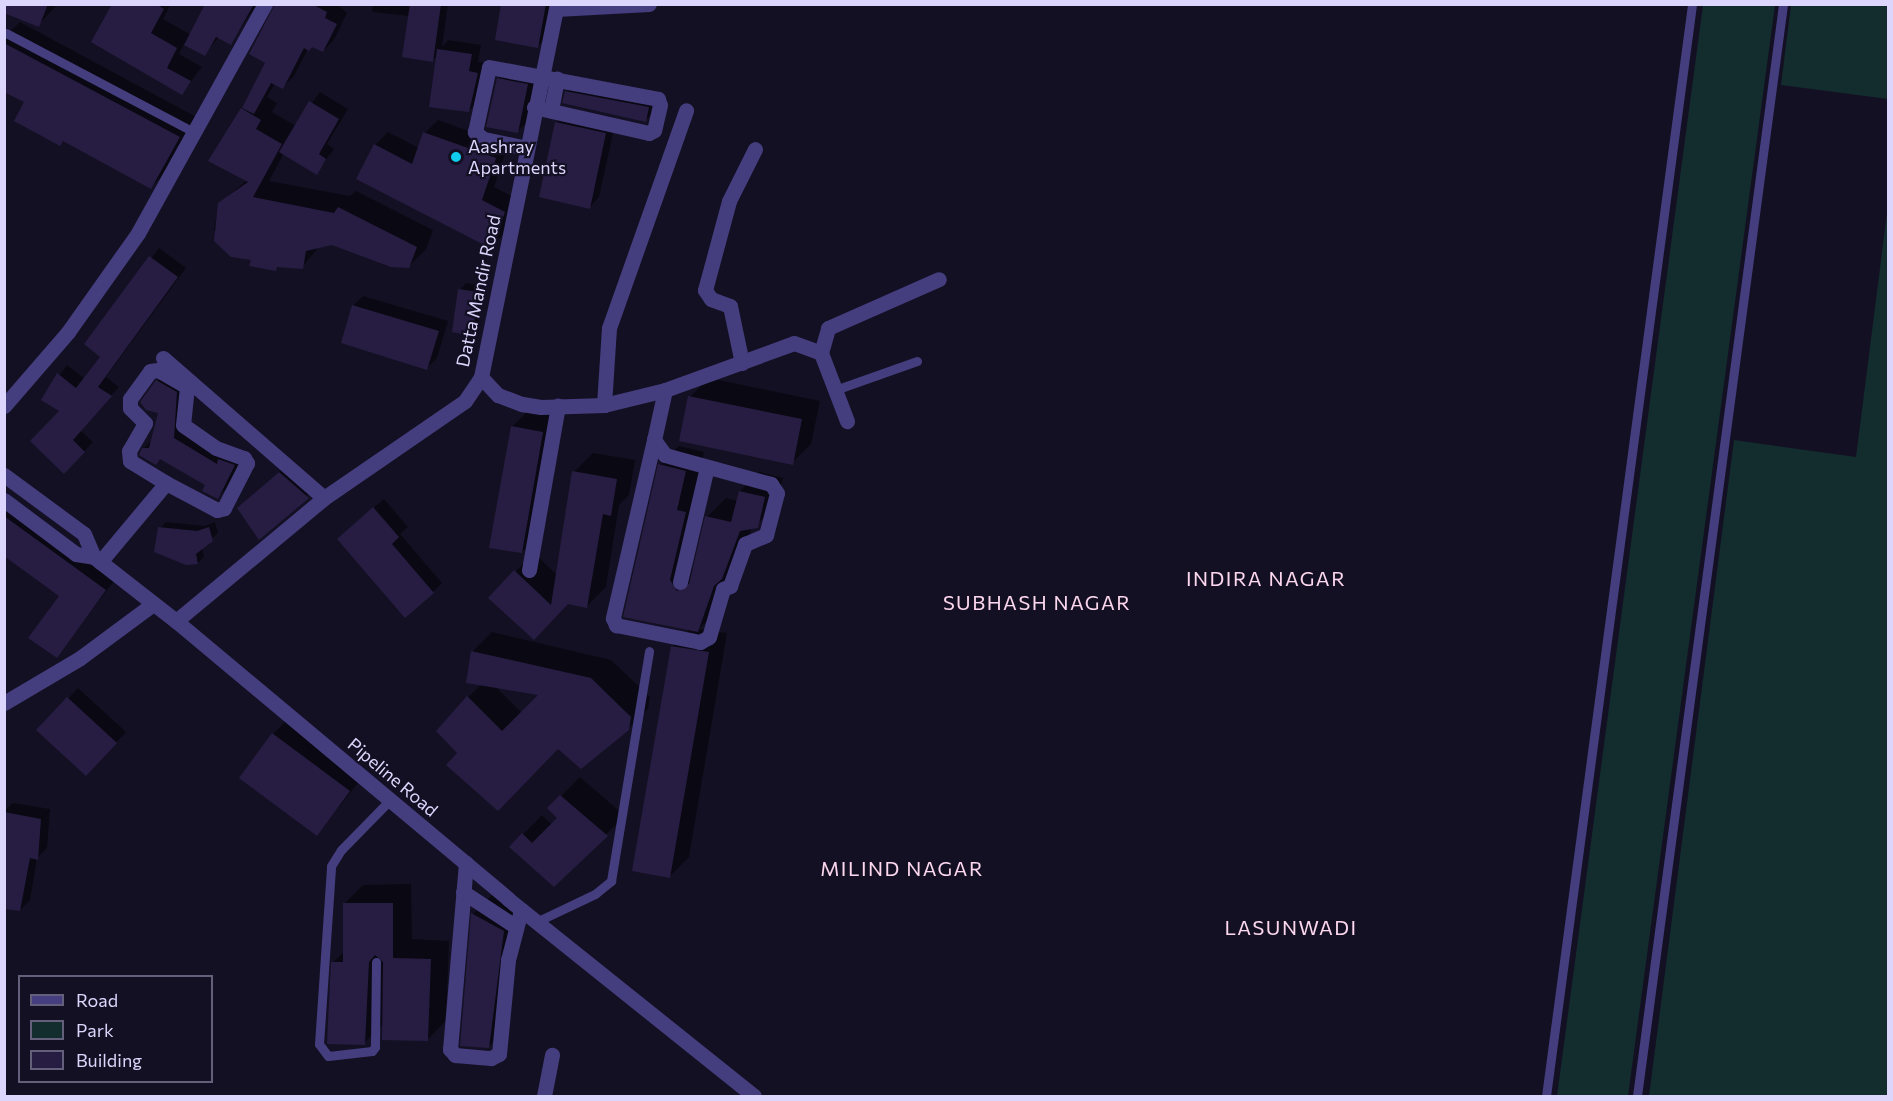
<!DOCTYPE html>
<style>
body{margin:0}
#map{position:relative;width:1893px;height:1101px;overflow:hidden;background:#141023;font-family:Commissioner,sans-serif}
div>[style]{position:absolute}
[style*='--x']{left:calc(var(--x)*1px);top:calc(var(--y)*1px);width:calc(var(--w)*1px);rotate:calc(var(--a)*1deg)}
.green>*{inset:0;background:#132c2d}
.shadow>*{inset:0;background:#0007}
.building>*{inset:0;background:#271d43}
.service>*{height:9px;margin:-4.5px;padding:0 4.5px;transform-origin:4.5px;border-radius:4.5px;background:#443e7f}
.minor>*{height:15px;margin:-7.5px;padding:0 7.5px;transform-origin:7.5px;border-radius:7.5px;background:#443e7f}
.dots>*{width:16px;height:16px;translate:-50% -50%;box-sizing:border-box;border:3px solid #141023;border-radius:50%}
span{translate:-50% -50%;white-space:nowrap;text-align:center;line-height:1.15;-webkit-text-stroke:4.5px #141023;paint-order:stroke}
.poi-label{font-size:18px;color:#dcd5fc}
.left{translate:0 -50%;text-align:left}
.street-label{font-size:18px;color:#dcd5fc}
.neighbourhood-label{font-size:20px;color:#fcd7ed;letter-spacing:1.5px}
.frame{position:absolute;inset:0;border:6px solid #dcd5fc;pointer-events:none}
.legend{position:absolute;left:18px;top:975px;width:195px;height:108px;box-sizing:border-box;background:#141023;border:2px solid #645f7a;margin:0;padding:8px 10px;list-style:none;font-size:18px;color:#dcd5fc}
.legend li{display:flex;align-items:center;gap:12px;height:30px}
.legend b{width:30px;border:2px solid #645f7a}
</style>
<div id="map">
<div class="green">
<i style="clip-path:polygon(1703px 5px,1775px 5px,1628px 1096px,1557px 1096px)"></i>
<i style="clip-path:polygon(1791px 5px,1888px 5px,1888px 99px,1781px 85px)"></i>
<i style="clip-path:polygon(1888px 205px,1888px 1096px,1649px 1096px,1734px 440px,1856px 457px)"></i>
</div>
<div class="shadow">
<i style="clip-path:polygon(7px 4px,58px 4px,38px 25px)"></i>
<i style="clip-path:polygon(114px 4px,171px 4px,163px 19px,191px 35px,206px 4px,257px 4px,231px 43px,219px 37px,204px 54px,184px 44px,179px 54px,202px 67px,182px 93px)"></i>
<i style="clip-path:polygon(275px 4px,336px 4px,347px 13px,334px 40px,323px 51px,313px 46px,308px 49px,294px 76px,283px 87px,275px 83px,267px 97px,277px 103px,272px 112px,296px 126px,320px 92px,348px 109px,327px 144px,334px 149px,316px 173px,284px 153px,269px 181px,350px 196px,356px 191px,433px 230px,426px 249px,408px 267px,332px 243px,320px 246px,302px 267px,279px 266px,276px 269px,253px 259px,214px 230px,219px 204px,247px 180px,242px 109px,267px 62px)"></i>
<i style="clip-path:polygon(373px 4px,448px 4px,442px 47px,448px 40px,481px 45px,478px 62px,487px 63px,478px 101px,469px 111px,438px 55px,433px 60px,409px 16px,372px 12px)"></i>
<i style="clip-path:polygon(503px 4px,553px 4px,547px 37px,538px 46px)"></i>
<i style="clip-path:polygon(20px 22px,198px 118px,170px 168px,151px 187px,64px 140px,60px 144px,26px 102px,4px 90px,4px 37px)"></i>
<i style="clip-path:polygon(508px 69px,537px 75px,527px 122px,517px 132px,498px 79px)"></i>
<i style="clip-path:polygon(576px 82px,658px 98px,655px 111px,645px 121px,566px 92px)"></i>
<i style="clip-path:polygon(566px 113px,615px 124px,599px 197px,590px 207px,556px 123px)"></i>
<i style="clip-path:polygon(438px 120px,508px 145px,494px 187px,517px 199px,504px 234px,491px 247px,375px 145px,388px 132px,419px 148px,425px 133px)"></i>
<i style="clip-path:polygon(159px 248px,186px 268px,106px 377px,119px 387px,80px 430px,93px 442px,64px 472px,61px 411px,43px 399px,67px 365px,85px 379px,102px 356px,86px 344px)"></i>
<i style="clip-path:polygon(466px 283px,484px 286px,478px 328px,472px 334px,460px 290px)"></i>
<i style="clip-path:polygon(363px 296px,448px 321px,437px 358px,427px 368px,343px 342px,354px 305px)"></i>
<i style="clip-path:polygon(167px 371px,186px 382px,183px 428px,243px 455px,227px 488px,217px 497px,207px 484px,143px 449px,153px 439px,160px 412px,157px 381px)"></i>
<i style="clip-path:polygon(709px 378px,820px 401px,811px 444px,792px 463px,690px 397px)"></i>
<i style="clip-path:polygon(531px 408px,562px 414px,541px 533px,522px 552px,512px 427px)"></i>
<i style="clip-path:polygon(679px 446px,704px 452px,695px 491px,689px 561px,694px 570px,707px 517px,726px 498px,738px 501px,740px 491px,759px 472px,783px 478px,776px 507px,752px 528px,717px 611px,699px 629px,727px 633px,689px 857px,670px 876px,672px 647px,690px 629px,625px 615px,660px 465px)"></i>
<i style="clip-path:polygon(593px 453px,635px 460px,629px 495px,619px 505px,606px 587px,587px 606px,568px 603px,553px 619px,515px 572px,534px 553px,557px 575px,574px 472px)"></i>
<i style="clip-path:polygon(289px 463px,317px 487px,259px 537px,248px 499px)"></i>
<i style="clip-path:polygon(4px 494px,118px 576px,56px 656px,61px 596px,4px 555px)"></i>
<i style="clip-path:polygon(384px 499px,408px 527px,400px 534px,442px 583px,433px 592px,348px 529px)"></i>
<i style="clip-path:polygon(166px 522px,205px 526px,215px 522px,218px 533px,202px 547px,204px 557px,198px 563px,160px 528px)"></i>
<i style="clip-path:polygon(evenodd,492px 632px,611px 660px,650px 697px,648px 709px,628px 729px,559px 747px,460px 753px,468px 697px,482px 684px,473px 651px,492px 632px,495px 686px,541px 694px,522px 713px,495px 686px)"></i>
<i style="clip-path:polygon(78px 688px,126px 732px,96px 765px,38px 730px)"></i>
<i style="clip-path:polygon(286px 721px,362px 778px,317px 834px,273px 734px)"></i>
<i style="clip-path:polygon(580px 777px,625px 816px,554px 885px,511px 847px,542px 815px,552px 825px,559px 817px,549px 808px)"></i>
<i style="clip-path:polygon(13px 803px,50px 809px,47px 848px,37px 858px,30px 900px,20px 910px,4px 907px,4px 811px)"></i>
<i style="clip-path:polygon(411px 884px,412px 939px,449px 941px,446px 1021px,427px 1040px,384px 1024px,364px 1043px,333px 962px,345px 951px,344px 904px,363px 885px)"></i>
<i style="clip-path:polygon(492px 895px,523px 912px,508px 1027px,489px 1046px,462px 1044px,473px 914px)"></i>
</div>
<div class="building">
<i style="clip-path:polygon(4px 4px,48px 4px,39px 27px,4px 13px)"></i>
<i style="clip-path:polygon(112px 4px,156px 4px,164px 9px,151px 33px,177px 48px,167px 68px,191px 81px,182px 95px,91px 42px)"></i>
<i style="clip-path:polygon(205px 4px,254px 4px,231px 45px,216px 37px,205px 56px,184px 45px)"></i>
<i style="clip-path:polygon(275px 4px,312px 4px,327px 12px,325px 18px,337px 24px,323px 52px,312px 47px,309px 51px,304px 48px,283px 89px,271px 83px,254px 114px,242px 108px,265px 63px,249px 54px)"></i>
<i style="clip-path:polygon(410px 4px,441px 4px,433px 62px,402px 57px)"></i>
<i style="clip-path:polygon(501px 4px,546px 4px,538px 48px,495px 40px)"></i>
<i style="clip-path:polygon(4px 43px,180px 137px,151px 189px,63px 141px,60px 146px,14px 121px,24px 102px,4px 92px)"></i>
<i style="clip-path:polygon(437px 49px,472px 54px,469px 71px,478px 73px,469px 112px,429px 107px)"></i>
<i style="clip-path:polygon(497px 78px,528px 84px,518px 133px,486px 127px)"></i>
<i style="clip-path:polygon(565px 91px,649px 107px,646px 122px,562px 103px)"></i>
<i style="clip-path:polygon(309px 101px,339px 119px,319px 154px,326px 159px,317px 175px,279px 152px)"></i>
<i style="clip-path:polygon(241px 108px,261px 120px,256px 129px,282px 144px,253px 197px,334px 213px,338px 207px,417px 247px,409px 268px,391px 267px,332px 245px,306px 251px,303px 269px,277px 267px,276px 271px,249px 266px,251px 260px,231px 257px,214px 241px,218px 203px,248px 182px,208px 161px)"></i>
<i style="clip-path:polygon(555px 122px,606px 133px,590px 209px,539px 197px)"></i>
<i style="clip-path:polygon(423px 132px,496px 158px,482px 200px,505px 212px,492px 249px,356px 179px,374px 144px,412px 164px)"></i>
<i style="clip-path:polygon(149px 256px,178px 277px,98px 387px,112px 396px,73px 440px,85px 452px,64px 474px,30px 441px,59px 411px,41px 400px,57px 373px,76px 388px,100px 357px,84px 344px)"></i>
<i style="clip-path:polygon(458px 289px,479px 292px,472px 336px,452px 332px)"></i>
<i style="clip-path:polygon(352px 305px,439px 331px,427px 370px,341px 343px)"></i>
<i style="clip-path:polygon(156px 380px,177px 392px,174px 438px,217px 464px,218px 459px,235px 465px,218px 499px,202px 491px,205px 485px,160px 459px,156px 465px,139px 455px,142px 448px,149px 448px,158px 413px,146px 410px,140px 402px)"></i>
<i style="clip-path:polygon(688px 396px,802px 419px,793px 465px,679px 441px)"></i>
<i style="clip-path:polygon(511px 426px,543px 432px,522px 553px,489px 548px)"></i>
<i style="clip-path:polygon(658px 464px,686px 471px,677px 510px,686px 512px,670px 580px,677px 591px,689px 584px,705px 516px,731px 522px,739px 491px,765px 497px,758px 528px,740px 531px,722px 579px,714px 586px,698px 632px,623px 617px)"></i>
<i style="clip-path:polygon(572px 471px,617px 479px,611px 516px,603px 514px,587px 608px,568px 604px,534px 640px,488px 598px,514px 570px,551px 605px)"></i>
<i style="clip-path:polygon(279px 472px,309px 498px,259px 540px,237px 508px)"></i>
<i style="clip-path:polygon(373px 507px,399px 537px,392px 544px,434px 593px,405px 618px,337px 539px)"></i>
<i style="clip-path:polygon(4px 516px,106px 590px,57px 658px,28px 638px,59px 596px,4px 556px)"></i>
<i style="clip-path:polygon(158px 527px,197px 531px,209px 527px,213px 541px,196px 554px,198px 564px,186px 565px,154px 552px)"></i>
<i style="clip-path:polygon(671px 646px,709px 652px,670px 878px,632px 871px)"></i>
<i style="clip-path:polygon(471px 651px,591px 678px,631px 717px,629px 730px,581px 769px,558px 749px,498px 811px,446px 765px,457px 753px,436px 731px,467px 696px,502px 731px,538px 695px,466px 683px)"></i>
<i style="clip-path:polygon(67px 697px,117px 743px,86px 776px,36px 730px)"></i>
<i style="clip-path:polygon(272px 733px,350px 791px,317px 836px,239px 778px)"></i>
<i style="clip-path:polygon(560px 795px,608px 836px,554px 887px,509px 847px,522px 833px,532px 843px,557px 818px,547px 808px)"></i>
<i style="clip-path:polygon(4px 812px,41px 819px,38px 860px,30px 858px,20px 911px,4px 909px)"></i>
<i style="clip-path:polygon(343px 903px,393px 903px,393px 958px,431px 959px,428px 1041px,382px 1040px,383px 962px,375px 955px,369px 962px,365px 1045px,327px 1044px,331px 962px,343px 962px)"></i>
<i style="clip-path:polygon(471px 913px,504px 931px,489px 1048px,460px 1046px)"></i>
</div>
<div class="service">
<i style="--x:6;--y:33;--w:212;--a:27.8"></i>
<i style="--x:835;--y:390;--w:87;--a:-19.5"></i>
<i style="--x:536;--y:922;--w:65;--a:-25.4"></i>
<i style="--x:595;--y:894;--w:21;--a:-39"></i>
<i style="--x:611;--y:881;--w:233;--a:-80.6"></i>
<i style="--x:376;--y:962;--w:85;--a:90.7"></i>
<i style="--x:375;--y:1047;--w:5;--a:127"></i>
<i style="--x:372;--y:1051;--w:44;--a:173.5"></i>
<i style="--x:328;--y:1056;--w:15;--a:-127"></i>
<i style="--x:319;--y:1044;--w:178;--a:-86.1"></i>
<i style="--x:331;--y:866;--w:19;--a:-58"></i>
<i style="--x:341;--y:850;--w:70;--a:-45.6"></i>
<i style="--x:1546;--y:1096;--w:1102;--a:-82.38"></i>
<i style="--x:1637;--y:1096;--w:1102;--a:-82.38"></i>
</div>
<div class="minor">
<i style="--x:556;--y:9;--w:93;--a:-3.1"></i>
<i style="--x:551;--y:110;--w:32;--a:-79"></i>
<i style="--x:527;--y:148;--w:45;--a:-168.4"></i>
<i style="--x:483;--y:139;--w:11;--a:-139"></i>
<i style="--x:475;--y:132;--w:66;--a:-77.8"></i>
<i style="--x:489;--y:67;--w:172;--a:10.7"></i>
<i style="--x:658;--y:99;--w:6;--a:72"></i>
<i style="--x:660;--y:105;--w:26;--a:103"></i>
<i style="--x:654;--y:130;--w:6;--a:149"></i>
<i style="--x:649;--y:133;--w:118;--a:-167.3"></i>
<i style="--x:821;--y:353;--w:26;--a:-74"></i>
<i style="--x:828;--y:328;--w:121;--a:-23.8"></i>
<i style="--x:163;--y:358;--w:213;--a:41"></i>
<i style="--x:742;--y:363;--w:58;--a:-101.9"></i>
<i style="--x:730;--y:306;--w:20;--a:-160"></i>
<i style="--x:711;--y:299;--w:11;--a:-124"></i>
<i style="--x:705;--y:290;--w:92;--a:-74.9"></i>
<i style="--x:729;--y:201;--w:58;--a:-63.4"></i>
<i style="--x:481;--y:377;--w:25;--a:47"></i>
<i style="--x:498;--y:395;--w:26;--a:21"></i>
<i style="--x:522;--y:404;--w:19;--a:9"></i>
<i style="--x:541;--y:407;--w:63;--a:-1.8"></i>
<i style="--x:604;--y:405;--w:63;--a:-13.8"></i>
<i style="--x:665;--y:390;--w:137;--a:-20"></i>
<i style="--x:794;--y:343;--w:29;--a:20"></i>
<i style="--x:821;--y:353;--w:73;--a:69.1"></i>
<i style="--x:604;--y:405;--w:77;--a:-86.3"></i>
<i style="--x:609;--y:328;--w:231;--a:-70.5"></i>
<i style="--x:4;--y:406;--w:98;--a:-49.1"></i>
<i style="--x:68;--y:332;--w:121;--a:-54.7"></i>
<i style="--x:138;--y:233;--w:262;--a:-61"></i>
<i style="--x:654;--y:440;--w:183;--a:103"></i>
<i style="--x:613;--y:618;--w:8;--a:67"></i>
<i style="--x:616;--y:625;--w:86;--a:11.4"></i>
<i style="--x:700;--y:642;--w:10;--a:-29"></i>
<i style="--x:709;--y:637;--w:50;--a:-73.7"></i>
<i style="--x:723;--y:589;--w:8;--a:-23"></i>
<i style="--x:730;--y:586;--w:45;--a:-70.3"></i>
<i style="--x:745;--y:544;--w:23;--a:-23"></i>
<i style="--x:766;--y:535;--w:43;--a:-75.3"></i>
<i style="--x:777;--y:493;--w:11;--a:-124"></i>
<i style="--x:771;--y:484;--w:110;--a:-164.7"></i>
<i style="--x:665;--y:455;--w:19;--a:-126"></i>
<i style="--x:654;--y:440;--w:51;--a:-77.6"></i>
<i style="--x:4;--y:475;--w:99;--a:36.4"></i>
<i style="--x:84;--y:534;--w:25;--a:67"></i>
<i style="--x:94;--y:557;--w:104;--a:38"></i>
<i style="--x:176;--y:621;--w:433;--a:39.9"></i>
<i style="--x:508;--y:899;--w:315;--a:38.7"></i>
<i style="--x:4;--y:500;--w:90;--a:36.9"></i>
<i style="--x:76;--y:554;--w:18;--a:9"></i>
<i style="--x:100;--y:562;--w:103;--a:-50.1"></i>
<i style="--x:166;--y:483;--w:42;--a:-148.6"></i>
<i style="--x:130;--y:461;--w:10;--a:-96"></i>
<i style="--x:129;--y:451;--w:32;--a:-60"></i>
<i style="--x:145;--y:423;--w:21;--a:-135"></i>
<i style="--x:130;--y:408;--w:9;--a:-90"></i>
<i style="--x:130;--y:399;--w:34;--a:-54"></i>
<i style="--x:150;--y:371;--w:8;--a:-7"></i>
<i style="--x:158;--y:370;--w:34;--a:30"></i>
<i style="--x:187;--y:387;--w:38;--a:96"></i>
<i style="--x:183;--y:425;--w:40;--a:34.9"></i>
<i style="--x:216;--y:448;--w:30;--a:20"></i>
<i style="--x:244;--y:458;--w:6;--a:59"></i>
<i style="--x:247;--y:463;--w:51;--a:117.1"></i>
<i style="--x:224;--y:508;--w:7;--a:164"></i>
<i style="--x:217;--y:510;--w:58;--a:-152.1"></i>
<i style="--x:529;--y:570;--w:167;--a:-80"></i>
<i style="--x:680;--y:582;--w:118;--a:-76.8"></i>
<i style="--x:176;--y:621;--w:192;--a:-39.7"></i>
<i style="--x:324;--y:498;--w:171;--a:-34.5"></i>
<i style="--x:465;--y:401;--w:29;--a:-56"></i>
<i style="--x:481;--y:377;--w:381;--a:-78.5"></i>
<i style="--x:4;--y:703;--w:88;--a:-30.6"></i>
<i style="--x:80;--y:658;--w:91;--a:-36.5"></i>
<i style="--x:466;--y:863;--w:187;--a:94.9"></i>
<i style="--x:450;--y:1049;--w:8;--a:50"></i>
<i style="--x:455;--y:1055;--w:36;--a:5"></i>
<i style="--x:491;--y:1058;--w:9;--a:-27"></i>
<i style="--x:499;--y:1054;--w:94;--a:-84.5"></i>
<i style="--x:508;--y:960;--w:52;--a:-75.4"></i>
<i style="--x:463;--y:892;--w:62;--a:33.2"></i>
<i style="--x:544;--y:1096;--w:42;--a:-79"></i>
</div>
<div class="dots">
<i style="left:456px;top:157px;background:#11cbec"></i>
</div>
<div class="poi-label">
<span class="left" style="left:468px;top:157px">Aashray<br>Apartments</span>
</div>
<div class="street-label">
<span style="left:478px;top:291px;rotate:-78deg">Datta Mandir Road</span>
<span style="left:393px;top:777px;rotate:40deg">Pipeline Road</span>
</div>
<div class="neighbourhood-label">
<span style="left:1266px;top:578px">INDIRA NAGAR</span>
<span style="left:1037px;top:602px">SUBHASH NAGAR</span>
<span style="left:902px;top:868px">MILIND NAGAR</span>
<span style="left:1291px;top:927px">LASUNWADI</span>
</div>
<div class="frame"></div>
<ul class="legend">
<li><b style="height:8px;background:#443e7f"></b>Road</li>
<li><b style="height:16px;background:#132c2d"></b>Park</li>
<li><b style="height:16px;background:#271d43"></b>Building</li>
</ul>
</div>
